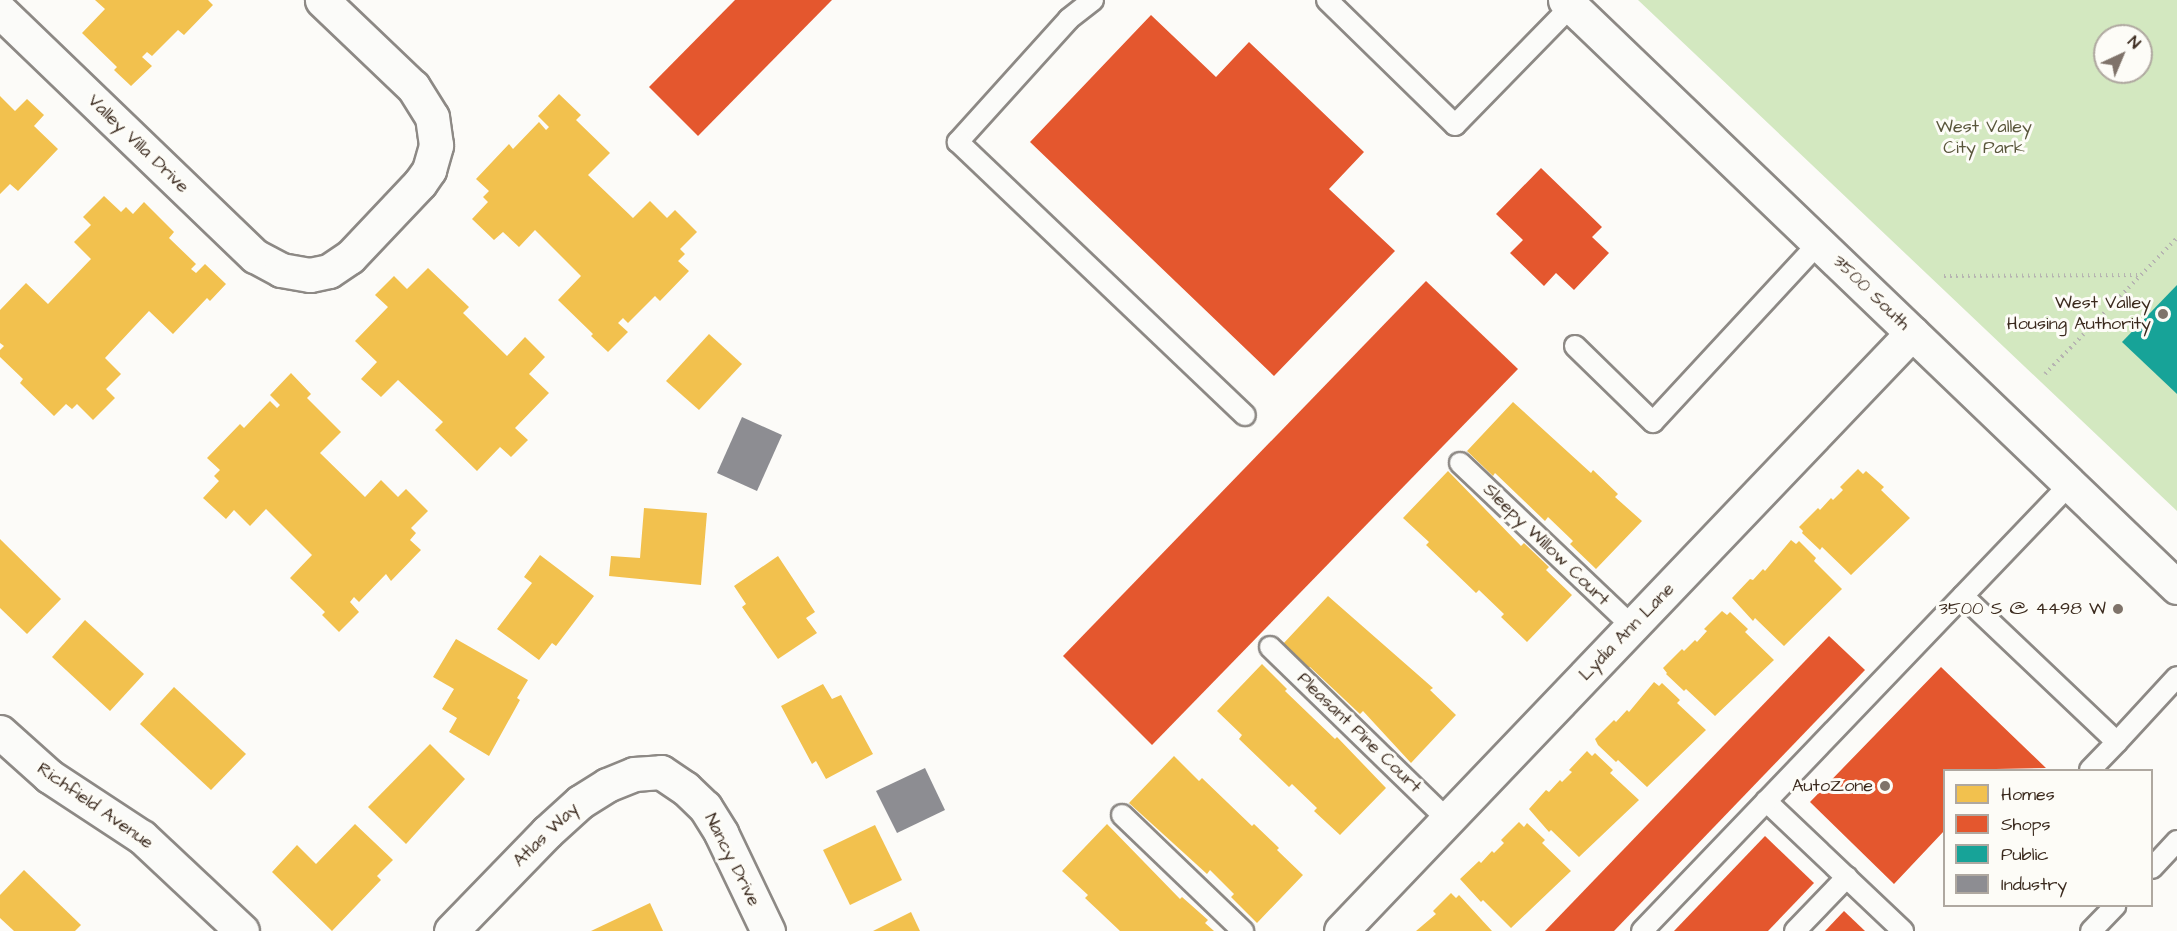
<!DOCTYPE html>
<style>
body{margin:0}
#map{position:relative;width:2177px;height:931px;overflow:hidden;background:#fcfbf8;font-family:"Architects Daughter",sans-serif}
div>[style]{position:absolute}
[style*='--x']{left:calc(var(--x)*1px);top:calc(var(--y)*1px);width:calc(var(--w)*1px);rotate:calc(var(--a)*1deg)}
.green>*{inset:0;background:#d3e8c0}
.homes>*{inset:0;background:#f2c14e}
.shops>*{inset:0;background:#e4572e}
.public>*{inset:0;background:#17a398}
.industry>*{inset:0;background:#8d8d92}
.path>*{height:4px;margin-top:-2px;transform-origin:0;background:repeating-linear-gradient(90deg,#b6b4b1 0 1.5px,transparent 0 6px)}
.roads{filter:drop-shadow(2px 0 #8d8985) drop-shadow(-2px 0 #8d8985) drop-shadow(0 2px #8d8985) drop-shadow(0 -2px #8d8985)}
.service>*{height:20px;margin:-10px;padding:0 10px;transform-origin:10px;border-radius:10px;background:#fbfbf9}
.minor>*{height:33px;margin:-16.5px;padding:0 16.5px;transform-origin:16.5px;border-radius:16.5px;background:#fbfbf9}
.primary>*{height:33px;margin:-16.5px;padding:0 16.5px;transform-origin:16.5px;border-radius:16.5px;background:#fbfbf9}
.dots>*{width:16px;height:16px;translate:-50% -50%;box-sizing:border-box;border:3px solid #fdfcf7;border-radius:50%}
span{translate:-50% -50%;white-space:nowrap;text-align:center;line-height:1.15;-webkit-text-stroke:6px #fdfcf7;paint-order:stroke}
.park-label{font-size:18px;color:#59563b}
.street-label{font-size:18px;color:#3b2a1e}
.poi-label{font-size:18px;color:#3b2a1e}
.right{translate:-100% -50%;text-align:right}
.legend{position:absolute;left:1943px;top:769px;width:210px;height:138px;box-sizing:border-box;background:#fdfcf7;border:2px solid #afa8a0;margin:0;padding:8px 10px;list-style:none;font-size:18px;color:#3b2a1e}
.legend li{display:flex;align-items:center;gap:12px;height:30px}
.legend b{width:30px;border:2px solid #afa8a0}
.north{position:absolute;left:2093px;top:24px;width:60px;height:60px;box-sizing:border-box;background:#fdfcf7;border:2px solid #afa8a0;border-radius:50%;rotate:44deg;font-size:16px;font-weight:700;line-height:24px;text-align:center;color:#3b2a1e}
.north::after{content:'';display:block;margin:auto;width:21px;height:27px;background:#7f736a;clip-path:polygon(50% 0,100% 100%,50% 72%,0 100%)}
</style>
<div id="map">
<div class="green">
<i style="clip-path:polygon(evenodd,1638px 0,2177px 0,2177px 511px,1638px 0,2105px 36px,2141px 36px,2141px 72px,2105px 72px,2105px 36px)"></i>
</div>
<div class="homes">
<i style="clip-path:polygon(95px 0,208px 0,213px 5px,184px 35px,178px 30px,152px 56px,147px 52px,142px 57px,152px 66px,131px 86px,114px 70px,117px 67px,82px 33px,105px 9px)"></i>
<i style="clip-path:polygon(559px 94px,581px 115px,576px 120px,610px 153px,588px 175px,633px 218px,650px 201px,667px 218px,675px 210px,697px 232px,680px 249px,685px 254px,678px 261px,689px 271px,660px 301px,655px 296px,628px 323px,623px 318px,618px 323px,628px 332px,608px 352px,591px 336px,593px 334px,558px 300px,581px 276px,535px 230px,519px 247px,503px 232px,494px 240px,472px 219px,488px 202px,483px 197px,489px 191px,476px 179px,509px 144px,513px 149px,539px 122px,546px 130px,549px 127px,538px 116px)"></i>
<i style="clip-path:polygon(0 96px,15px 111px,27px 99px,44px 115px,34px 126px,58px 149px,18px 191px,10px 184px,0 194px)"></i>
<i style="clip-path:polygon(104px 196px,121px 212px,126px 207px,133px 214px,144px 202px,174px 232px,169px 238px,196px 264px,191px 269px,196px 273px,205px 264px,226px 284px,210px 301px,207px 298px,173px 334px,149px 311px,105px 358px,121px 374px,106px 389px,115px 398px,93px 420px,77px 404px,72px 409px,66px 404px,54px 416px,20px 383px,23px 379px,0 357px,0 350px,4px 346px,0 343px,0 310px,26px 283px,48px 304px,91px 259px,74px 242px,91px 225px,83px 217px)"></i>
<i style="clip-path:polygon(428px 268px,469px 307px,463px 313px,507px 356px,525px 337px,545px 357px,529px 374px,549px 393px,515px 428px,528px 440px,511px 457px,500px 447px,477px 471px,435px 430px,443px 422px,398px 380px,381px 397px,361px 379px,377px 362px,355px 341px,388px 307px,375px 295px,394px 276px,407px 289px)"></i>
<i style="clip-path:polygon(709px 334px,742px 364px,699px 410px,666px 381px)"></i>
<i style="clip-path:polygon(291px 373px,311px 394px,307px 398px,341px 432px,320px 453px,365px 497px,381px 480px,398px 497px,406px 489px,428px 511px,411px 528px,416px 533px,410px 540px,421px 550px,391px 581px,386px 574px,359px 602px,354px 597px,350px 602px,359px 612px,339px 632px,322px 615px,325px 612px,290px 578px,312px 555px,266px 509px,250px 526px,234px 510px,226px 519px,203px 498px,219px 481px,214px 476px,220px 470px,207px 458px,240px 424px,244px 428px,270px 401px,277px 408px,280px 405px,270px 395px)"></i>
<i style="clip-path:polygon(1513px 402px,1591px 473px,1593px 470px,1618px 494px,1615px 497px,1642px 521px,1596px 569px,1570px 544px,1573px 541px,1548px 517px,1545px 521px,1495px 473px,1493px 476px,1467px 451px)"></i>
<i style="clip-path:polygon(1858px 469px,1863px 474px,1866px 471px,1884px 487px,1881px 490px,1910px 518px,1851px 575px,1822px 547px,1820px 550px,1802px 533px,1803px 531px,1799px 527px,1818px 508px,1820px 510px,1831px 498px,1833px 500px,1843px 490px,1840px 487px)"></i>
<i style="clip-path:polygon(1448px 471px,1521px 546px,1524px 543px,1549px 567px,1546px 570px,1572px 595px,1527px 642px,1501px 617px,1504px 614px,1479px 590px,1476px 593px,1426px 545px,1429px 542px,1403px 518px)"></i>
<i style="clip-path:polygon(644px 508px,707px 513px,701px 585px,609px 576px,611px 556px,640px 558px)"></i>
<i style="clip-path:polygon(0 539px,61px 599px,27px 634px,0 608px)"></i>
<i style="clip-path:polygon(1791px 540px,1796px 544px,1799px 541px,1816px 558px,1814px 561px,1842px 589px,1784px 646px,1755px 618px,1753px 621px,1732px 598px,1750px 579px,1753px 580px,1763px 569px,1765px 571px)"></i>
<i style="clip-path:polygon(540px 555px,594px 596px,556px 646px,552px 643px,539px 660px,497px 629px,532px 583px,524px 577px)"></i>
<i style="clip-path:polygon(778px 556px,815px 612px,806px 618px,817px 633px,778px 659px,742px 607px,746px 604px,734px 586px)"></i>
<i style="clip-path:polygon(1328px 596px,1433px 688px,1430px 690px,1456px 715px,1411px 763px,1363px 711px,1360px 714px,1310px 667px,1307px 669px,1282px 645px)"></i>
<i style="clip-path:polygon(1722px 611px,1727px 615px,1730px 612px,1748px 629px,1745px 632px,1774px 660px,1715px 716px,1686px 689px,1684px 691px,1666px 674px,1667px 673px,1663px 668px,1682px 649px,1684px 651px,1695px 640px,1697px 642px,1707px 631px,1704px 629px)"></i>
<i style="clip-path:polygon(85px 620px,144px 674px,110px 711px,52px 657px)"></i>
<i style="clip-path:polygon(456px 639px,528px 680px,517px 698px,520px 700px,489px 756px,449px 732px,457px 718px,442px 709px,454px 689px,433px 677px)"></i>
<i style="clip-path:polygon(1262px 664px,1287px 689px,1285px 691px,1335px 739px,1337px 737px,1386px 788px,1340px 835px,1314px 811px,1317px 808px,1292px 784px,1289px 787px,1239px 739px,1242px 735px,1217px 711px)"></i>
<i style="clip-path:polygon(1654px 682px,1659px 686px,1662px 683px,1680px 700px,1677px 703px,1706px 730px,1647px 787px,1618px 760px,1616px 762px,1598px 745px,1595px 739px,1614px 720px,1616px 722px,1627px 710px,1629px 712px)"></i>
<i style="clip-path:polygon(823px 684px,832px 699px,841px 695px,873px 754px,826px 779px,816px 761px,812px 764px,781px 706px)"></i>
<i style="clip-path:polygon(174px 687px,246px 754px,211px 790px,140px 724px)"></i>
<i style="clip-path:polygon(430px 744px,465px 779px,406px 844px,368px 807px)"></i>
<i style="clip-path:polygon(1587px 751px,1592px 756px,1595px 753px,1613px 770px,1610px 773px,1639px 800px,1579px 857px,1551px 830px,1549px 832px,1529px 809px,1546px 790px,1549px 792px,1560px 780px,1562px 782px,1572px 772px,1569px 770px)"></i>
<i style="clip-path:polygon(1174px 756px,1199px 781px,1202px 778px,1252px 826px,1254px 824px,1279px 848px,1277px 850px,1303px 875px,1257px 923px,1231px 897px,1234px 894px,1210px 870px,1207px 874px,1129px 803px)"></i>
<i style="clip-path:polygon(1519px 822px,1524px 827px,1527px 823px,1545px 840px,1542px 843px,1571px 871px,1511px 928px,1483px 900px,1481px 902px,1460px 879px,1479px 861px,1481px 863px,1492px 851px,1494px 853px,1504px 843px,1501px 840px)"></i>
<i style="clip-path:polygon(355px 824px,393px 860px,377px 876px,381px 880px,332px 931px,272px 872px,297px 845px,316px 864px)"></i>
<i style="clip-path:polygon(1107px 824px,1180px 899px,1182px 897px,1208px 920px,1205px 923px,1214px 931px,1120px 931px,1085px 898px,1088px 895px,1062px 871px)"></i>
<i style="clip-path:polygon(875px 825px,902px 880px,850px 905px,823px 850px)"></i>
<i style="clip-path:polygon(24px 870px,81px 925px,75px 931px,14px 931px,0 918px,0 895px)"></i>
<i style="clip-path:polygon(1451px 893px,1456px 898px,1459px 895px,1492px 931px,1416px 931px,1436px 914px,1433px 911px)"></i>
<i style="clip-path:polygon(650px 903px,663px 931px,591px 931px)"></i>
<i style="clip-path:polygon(911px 912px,920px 931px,873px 931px)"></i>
</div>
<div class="shops">
<i style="clip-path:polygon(735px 0,832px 0,698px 136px,649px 87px)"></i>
<i style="clip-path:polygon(1151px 15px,1216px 77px,1249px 42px,1364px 152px,1329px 189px,1395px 251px,1274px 376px,1030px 142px)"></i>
<i style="clip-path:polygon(1541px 168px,1602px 227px,1592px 237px,1609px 253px,1574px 290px,1556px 273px,1544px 286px,1510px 253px,1523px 240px,1496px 214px)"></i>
<i style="clip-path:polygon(1426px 281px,1518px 369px,1152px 745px,1063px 656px)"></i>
<i style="clip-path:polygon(1829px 636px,1865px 670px,1614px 931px,1545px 931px)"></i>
<i style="clip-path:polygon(1941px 667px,2046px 768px,1944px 770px,1944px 831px,1894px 884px,1810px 802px)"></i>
<i style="clip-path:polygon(1765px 836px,1814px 883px,1768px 931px,1674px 931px)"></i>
<i style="clip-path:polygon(1844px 911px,1865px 931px,1825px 931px)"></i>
</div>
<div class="public">
<i style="clip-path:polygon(2177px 285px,2177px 394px,2122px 342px)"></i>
</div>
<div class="industry">
<i style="clip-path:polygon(742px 417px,782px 435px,757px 491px,717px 473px)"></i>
<i style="clip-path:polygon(925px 768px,945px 810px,897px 833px,876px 791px)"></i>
</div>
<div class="path">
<i style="--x:1944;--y:276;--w:197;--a:-0.3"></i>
<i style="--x:2045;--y:374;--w:190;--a:-45.9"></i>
</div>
<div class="roads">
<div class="service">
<i style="--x:1093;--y:0;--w:31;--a:142"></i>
<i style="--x:1069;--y:19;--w:166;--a:132.1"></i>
<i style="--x:958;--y:142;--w:396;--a:43.6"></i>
<i style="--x:1327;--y:0;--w:179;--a:44.3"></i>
<i style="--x:1455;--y:125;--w:166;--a:-45.7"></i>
<i style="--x:1575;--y:346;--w:109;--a:44.3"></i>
<i style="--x:1653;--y:422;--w:244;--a:-47.2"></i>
<i style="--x:1460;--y:463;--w:237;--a:43.5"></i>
<i style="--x:1963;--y:596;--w:212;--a:43.5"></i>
<i style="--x:2117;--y:742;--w:39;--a:134"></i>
<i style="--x:1270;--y:647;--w:248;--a:44.2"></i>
<i style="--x:2117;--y:742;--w:88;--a:-47.3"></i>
<i style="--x:1766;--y:801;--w:189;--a:43.5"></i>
<i style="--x:1122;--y:815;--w:168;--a:43.8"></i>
<i style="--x:2152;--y:868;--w:37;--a:-47"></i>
<i style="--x:1642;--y:931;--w:619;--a:-46.24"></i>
<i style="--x:1795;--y:931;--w:75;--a:-46.1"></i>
<i style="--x:2091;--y:931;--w:35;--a:-46"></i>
</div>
<div class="minor">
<i style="--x:0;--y:11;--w:354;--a:43.9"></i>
<i style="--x:255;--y:256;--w:30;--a:28"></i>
<i style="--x:281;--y:270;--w:29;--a:10"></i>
<i style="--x:310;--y:275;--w:19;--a:-12"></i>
<i style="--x:329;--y:271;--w:25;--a:-34"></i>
<i style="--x:350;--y:257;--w:102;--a:-46.6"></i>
<i style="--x:420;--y:183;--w:16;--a:-55"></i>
<i style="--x:429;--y:170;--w:26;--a:-74"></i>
<i style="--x:436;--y:145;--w:28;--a:-98"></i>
<i style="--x:432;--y:117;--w:36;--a:-122"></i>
<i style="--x:413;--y:87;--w:126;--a:-136.3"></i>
<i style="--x:0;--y:732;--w:66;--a:41.9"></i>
<i style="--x:49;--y:776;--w:111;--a:33.3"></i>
<i style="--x:142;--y:837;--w:137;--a:43.2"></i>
<i style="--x:451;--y:931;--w:138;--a:-45.9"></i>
<i style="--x:547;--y:832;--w:45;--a:-42.3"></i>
<i style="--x:580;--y:802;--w:32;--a:-32"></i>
<i style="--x:607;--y:785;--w:29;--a:-22"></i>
<i style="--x:634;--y:774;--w:27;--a:-4"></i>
<i style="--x:661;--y:772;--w:29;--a:34"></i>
<i style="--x:685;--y:788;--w:28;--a:44"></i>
<i style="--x:705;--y:807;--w:31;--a:58"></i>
<i style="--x:721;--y:833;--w:109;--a:64.4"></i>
<i style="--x:1341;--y:931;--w:827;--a:-46.32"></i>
</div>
<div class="primary">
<i style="--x:1565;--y:0;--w:848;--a:43.81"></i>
</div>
</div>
<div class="dots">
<i style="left:2163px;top:314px;background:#7f736a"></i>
<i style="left:2118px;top:609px;background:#7f736a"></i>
<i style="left:1885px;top:786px;background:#7f736a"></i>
</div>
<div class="park-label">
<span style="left:1984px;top:138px">West Valley<br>City Park</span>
</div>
<div class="street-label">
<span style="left:138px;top:144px;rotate:44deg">Valley Villa Drive</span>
<span style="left:1871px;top:293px;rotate:44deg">3500 South</span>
<span style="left:1546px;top:545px;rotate:44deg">Sleepy Willow Court</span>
<span style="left:1627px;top:632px;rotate:-46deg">Lydia Ann Lane</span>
<span style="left:1359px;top:733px;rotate:44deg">Pleasant Pine Court</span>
<span style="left:95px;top:806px;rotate:35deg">Richfield Avenue</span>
<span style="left:546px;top:835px;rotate:-44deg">Atlas Way</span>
<span style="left:732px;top:860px;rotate:63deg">Nancy Drive</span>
</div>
<div class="poi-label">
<span class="right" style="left:2151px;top:314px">West Valley<br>Housing Authority</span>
<span class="right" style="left:2106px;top:609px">3500 S @ 4498 W</span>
<span class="right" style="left:1873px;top:786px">AutoZone</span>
</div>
<ul class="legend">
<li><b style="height:16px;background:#f2c14e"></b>Homes</li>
<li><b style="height:16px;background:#e4572e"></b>Shops</li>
<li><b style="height:16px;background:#17a398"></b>Public</li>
<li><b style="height:16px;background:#8d8d92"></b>Industry</li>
</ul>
<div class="north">N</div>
</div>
